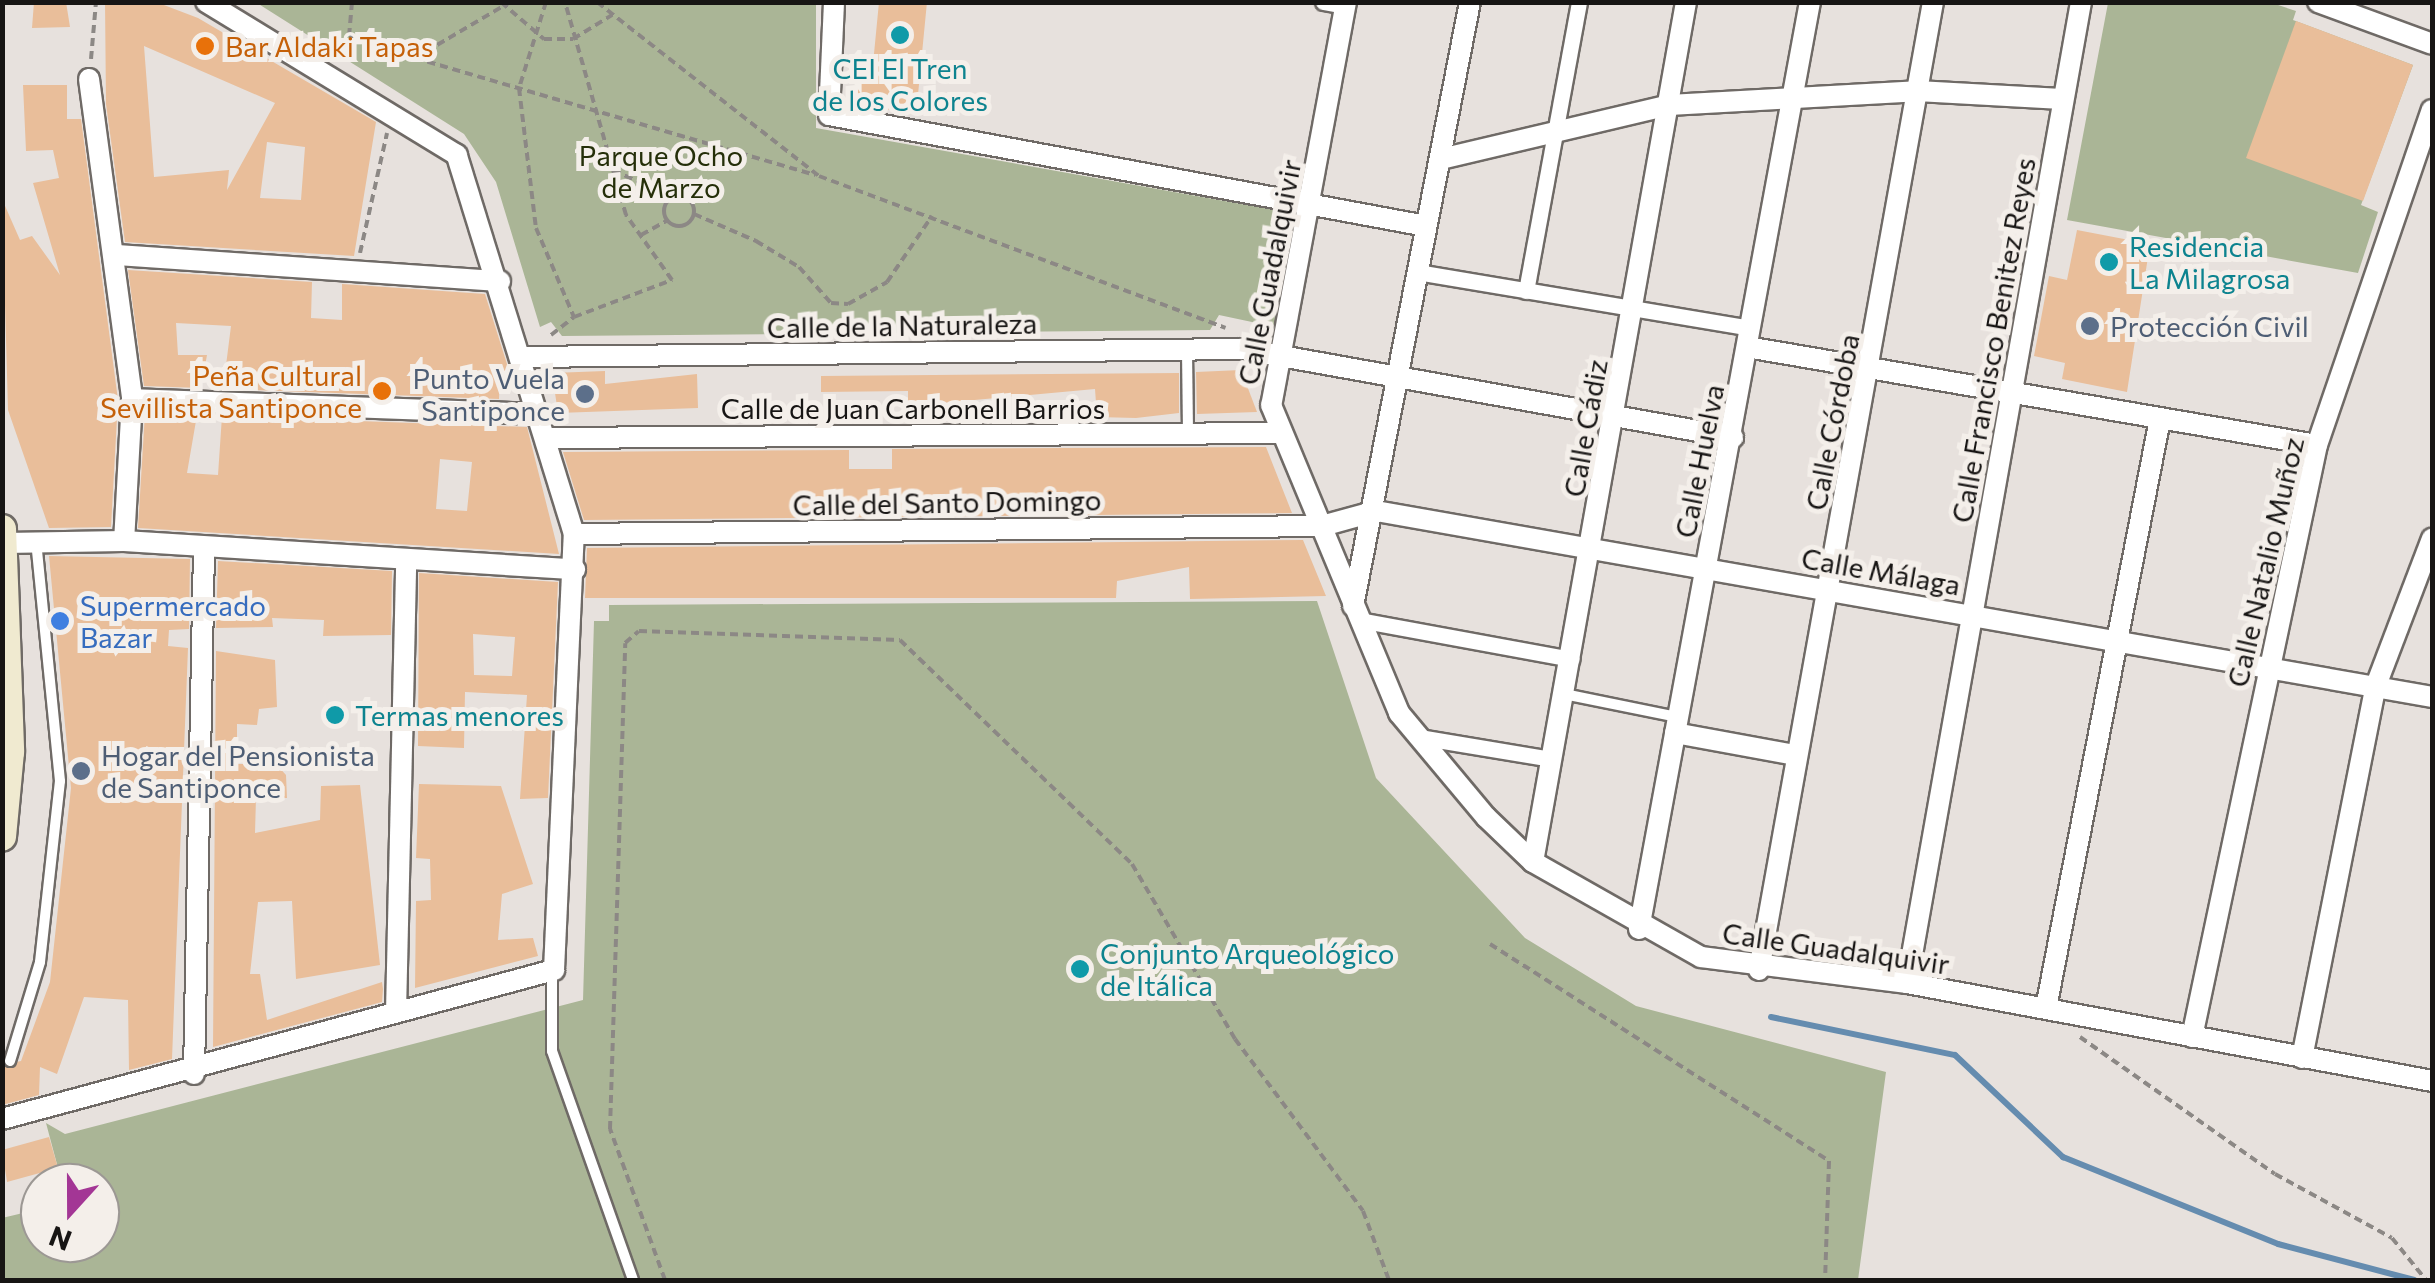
<!DOCTYPE html>
<meta charset="utf-8">
<style>
body{margin:0}
#map{position:relative;width:2435px;height:1283px;overflow:hidden;background:#e7e1dd;font-family:Commissioner,sans-serif}
div>[style]{position:absolute}
[style*='--x']{left:calc(var(--x)*1px);top:calc(var(--y)*1px);width:calc(var(--w)*1px);rotate:calc(var(--a)*1deg)}
.green>*{inset:0;background:#aab596}
.stream>*{height:6px;margin:-3px;padding:0 3px;transform-origin:3px;border-radius:3px;background:#658caf}
.building>*{inset:0;background:#e9be9a}
.path>*{height:4px;margin-top:-2px;transform-origin:0;background:repeating-linear-gradient(90deg,#8c8885 0 8px,transparent 0 13px)}
.path>.ring{margin:-2px;padding:0;box-sizing:content-box;background:none;border:4px solid #8c8885;border-radius:50%}
.roads{filter:drop-shadow(2px 0 #6f6a66) drop-shadow(-2px 0 #6f6a66) drop-shadow(0 2px #6f6a66) drop-shadow(0 -2px #6f6a66)}
.service>*{height:10px;margin:-5px;padding:0 5px;transform-origin:5px;border-radius:5px;background:#fff}
.pedestrian>*{height:15px;margin:-7.5px;padding:0 7.5px;transform-origin:7.5px;border-radius:7.5px;background:#fff}
.minor>*{height:20px;margin:-10px;padding:0 10px;transform-origin:10px;border-radius:10px;background:#fff}
.secondary>*{height:28px;margin:-14px;padding:0 14px;transform-origin:14px;border-radius:14px;background:#f0ead0}
.dots>*{width:28px;height:28px;translate:-50% -50%;box-sizing:border-box;border:5px solid #f4efea;border-radius:50%}
span{translate:-50% -50%;white-space:nowrap;text-align:center;line-height:1.15;-webkit-text-stroke:10px #f4efea;paint-order:stroke}
.food-label{font-size:28px;color:#c56008}
.left{translate:0 -50%;text-align:left}
.right{translate:-100% -50%;text-align:right}
.culture-label{font-size:28px;color:#0d838f}
.park-label{font-size:28px;color:#252f09}
.street-label{font-size:28px;color:#171514}
.service-label{font-size:28px;color:#4e5e75}
.shop-label{font-size:28px;color:#366cbe}
.frame{position:absolute;inset:0;border:5px solid #171514;pointer-events:none}
.north{position:absolute;left:20px;top:1163px;width:100px;height:100px;box-sizing:border-box;background:#f4efea;border:2px solid #9c9894;border-radius:50%;rotate:201deg;font-size:28px;font-weight:700;line-height:40px;text-align:center;color:#171514}
.north::after{content:'';display:block;margin:auto;width:35px;height:45px;background:#a33695;clip-path:polygon(50% 0,100% 100%,50% 72%,0 100%)}
</style>
<div id="map">
<div class="green">
<i style="clip-path:polygon(257px 3px,816px 3px,816px 128px,1297px 214px,1275px 327px,1219px 315px,1210px 330px,562px 336px,551px 322px,540px 327px,496px 182px,464px 134px)"></i>
<i style="clip-path:polygon(2108px 3px,2272px 3px,2296px 11px,2293px 20px,2413px 65px,2361px 205px,2378px 212px,2358px 273px,2067px 220px)"></i>
<i style="clip-path:polygon(1317px 601px,1376px 778px,1525px 938px,1636px 1006px,1886px 1072px,1858px 1280px,3px 1280px,2px 1218px,40px 1209px,40px 1243px,100px 1243px,100px 1183px,62px 1183px,46px 1123px,65px 1134px,583px 1000px,594px 621px,609px 621px,609px 605px)"></i>
</div>
<div class="stream">
<i style="--x:1771;--y:1017;--w:188;--a:11.7"></i>
<i style="--x:1955;--y:1055;--w:149;--a:43.4"></i>
<i style="--x:2063;--y:1157;--w:232;--a:22"></i>
<i style="--x:2278;--y:1244;--w:141;--a:14.8"></i>
</div>
<div class="building">
<i style="clip-path:polygon(34px 2px,66px 2px,70px 27px,32px 28px)"></i>
<i style="clip-path:polygon(evenodd,105px 2px,156px 2px,198px 18px,376px 122px,354px 256px,125px 242px,106px 104px,105px 2px,144px 46px,275px 103px,227px 190px,229px 170px,154px 177px,144px 46px,105px 2px,267px 142px,305px 147px,301px 200px,260px 198px,267px 142px)"></i>
<i style="clip-path:polygon(879px 2px,927px 2px,916px 115px,854px 103px,858px 62px,873px 64px)"></i>
<i style="clip-path:polygon(2296px 21px,2413px 65px,2363px 201px,2246px 158px)"></i>
<i style="clip-path:polygon(23px 85px,67px 85px,67px 119px,81px 119px,118px 400px,111px 527px,49px 528px,8px 410px,2px 199px,20px 240px,32px 236px,60px 275px,33px 183px,59px 178px,53px 150px,26px 151px)"></i>
<i style="clip-path:polygon(2077px 230px,2150px 244px,2127px 392px,2062px 379px,2065px 363px,2034px 356px,2049px 276px,2067px 280px)"></i>
<i style="clip-path:polygon(128px 270px,312px 282px,311px 318px,342px 320px,342px 284px,485px 294px,511px 377px,500px 374px,499px 399px,223px 389px,231px 326px,176px 323px,178px 355px,207px 355px,201px 388px,144px 386px)"></i>
<i style="clip-path:polygon(1241px 370px,1257px 412px,1197px 414px,1196px 372px)"></i>
<i style="clip-path:polygon(605px 371px,605px 384px,697px 374px,698px 408px,558px 413px,552px 373px)"></i>
<i style="clip-path:polygon(1179px 373px,1179px 413px,1136px 418px,1097px 417px,1095px 389px,931px 404px,908px 404px,908px 391px,821px 392px,821px 376px)"></i>
<i style="clip-path:polygon(evenodd,145px 413px,197px 415px,187px 473px,218px 475px,222px 416px,527px 427px,559px 554px,138px 528px,145px 413px,440px 459px,472px 462px,467px 511px,436px 509px,440px 459px)"></i>
<i style="clip-path:polygon(1266px 447px,1292px 513px,584px 520px,563px 452px,849px 450px,849px 469px,892px 469px,892px 449px)"></i>
<i style="clip-path:polygon(1303px 540px,1326px 596px,1190px 599px,1189px 567px,1117px 581px,1116px 598px,585px 598px,587px 548px)"></i>
<i style="clip-path:polygon(49px 556px,190px 559px,189px 629px,169px 630px,168px 646px,188px 648px,172px 1059px,129px 1070px,128px 1000px,84px 997px,57px 1074px,40px 1067px,39px 1095px,2px 1105px,2px 1065px,21px 1061px,50px 982px,71px 788px)"></i>
<i style="clip-path:polygon(218px 561px,392px 571px,391px 635px,323px 636px,324px 620px,272px 618px,273px 627px,216px 628px)"></i>
<i style="clip-path:polygon(evenodd,419px 573px,558px 582px,548px 798px,520px 799px,527px 695px,465px 692px,464px 748px,418px 746px,419px 573px,473px 634px,515px 637px,512px 676px,474px 675px,473px 634px)"></i>
<i style="clip-path:polygon(216px 651px,275px 660px,277px 707px,259px 709px,257px 725px,237px 724px,237px 764px,276px 764px,286px 775px,287px 798px,256px 798px,255px 833px,320px 820px,321px 786px,360px 785px,380px 965px,296px 979px,292px 901px,258px 902px,250px 974px,260px 974px,267px 1020px,382px 982px,383px 989px,382px 1002px,213px 1047px)"></i>
<i style="clip-path:polygon(419px 784px,501px 786px,533px 884px,502px 894px,498px 940px,533px 938px,538px 956px,415px 988px,416px 901px,431px 900px,430px 859px,416px 858px)"></i>
<i style="clip-path:polygon(49px 1137px,58px 1168px,7px 1182px,2px 1150px)"></i>
</div>
<div class="path">
<i style="--x:352;--y:2;--w:34;--a:95"></i>
<i style="--x:349;--y:36;--w:70;--a:18.4"></i>
<i style="--x:415;--y:58;--w:110;--a:-30.5"></i>
<i style="--x:501;--y:2;--w:57;--a:40.7"></i>
<i style="--x:544;--y:39;--w:29;--a:0"></i>
<i style="--x:573;--y:39;--w:46;--a:-31.6"></i>
<i style="--x:546;--y:2;--w:90;--a:107.4"></i>
<i style="--x:519;--y:88;--w:141;--a:83.1"></i>
<i style="--x:536;--y:228;--w:97;--a:66.9"></i>
<i style="--x:597;--y:2;--w:282;--a:38.1"></i>
<i style="--x:819;--y:176;--w:434;--a:20.5"></i>
<i style="--x:415;--y:58;--w:417;--a:16.3"></i>
<i style="--x:91;--y:59;--w:57;--a:-85"></i>
<i style="--x:613;--y:170;--w:66;--a:25"></i>
<i class="ring" style="left:664px;top:196px;width:26px;height:26px"></i>
<i style="--x:694;--y:214;--w:68;--a:23.5"></i>
<i style="--x:756;--y:241;--w:50;--a:31.2"></i>
<i style="--x:799;--y:267;--w:48;--a:48.4"></i>
<i style="--x:831;--y:303;--w:17;--a:3"></i>
<i style="--x:848;--y:304;--w:45;--a:-29.4"></i>
<i style="--x:887;--y:282;--w:80;--a:-55.7"></i>
<i style="--x:641;--y:235;--w:31;--a:-29"></i>
<i style="--x:360;--y:253;--w:123;--a:-77.3"></i>
<i style="--x:551;--y:335;--w:29;--a:-38"></i>
<i style="--x:574;--y:317;--w:105;--a:-20.7"></i>
<i style="--x:672;--y:280;--w:80;--a:-125.3"></i>
<i style="--x:626;--y:215;--w:222;--a:-106"></i>
<i style="--x:1490;--y:944;--w:403;--a:32.6"></i>
<i style="--x:1829;--y:1161;--w:119;--a:91.9"></i>
<i style="--x:2080;--y:1037;--w:238;--a:35.1"></i>
<i style="--x:2275;--y:1174;--w:133;--a:28.7"></i>
<i style="--x:2392;--y:1238;--w:54;--a:51"></i>
<i style="--x:665;--y:1280;--w:161;--a:-110"></i>
<i style="--x:610;--y:1129;--w:486;--a:-88.2"></i>
<i style="--x:625;--y:643;--w:18;--a:-41"></i>
<i style="--x:639;--y:631;--w:261;--a:2"></i>
<i style="--x:900;--y:640;--w:322;--a:44"></i>
<i style="--x:1132;--y:864;--w:203;--a:59.5"></i>
<i style="--x:1235;--y:1039;--w:214;--a:53.3"></i>
<i style="--x:1363;--y:1211;--w:74;--a:69.4"></i>
</div>
<div class="roads">
<div class="service">
<i style="--x:1187;--y:350;--w:83;--a:89.3"></i>
<i style="--x:1564;--y:694;--w:115;--a:11.5"></i>
<i style="--x:552;--y:973;--w:78;--a:90"></i>
<i style="--x:552;--y:1051;--w:243;--a:70.5"></i>
<i style="--x:10;--y:1061;--w:103;--a:-73.1"></i>
<i style="--x:40;--y:962;--w:182;--a:-83.7"></i>
<i style="--x:60;--y:781;--w:240;--a:-95.7"></i>
</div>
<div class="pedestrian">
<i style="--x:1323;--y:2;--w:23;--a:10"></i>
<i style="--x:1417;--y:272;--w:338;--a:9.5"></i>
<i style="--x:1526;--y:291;--w:294;--a:-79.6"></i>
<i style="--x:1359;--y:620;--w:216;--a:10.4"></i>
<i style="--x:1419;--y:737;--w:135;--a:9.4"></i>
</div>
<div class="minor">
<i style="--x:834;--y:2;--w:113;--a:92.5"></i>
<i style="--x:829;--y:115;--w:607;--a:10.53"></i>
<i style="--x:1346;--y:2;--w:410;--a:100.5"></i>
<i style="--x:1271;--y:405;--w:334;--a:67.4"></i>
<i style="--x:1399;--y:713;--w:136;--a:50.1"></i>
<i style="--x:1486;--y:817;--w:65;--a:43.8"></i>
<i style="--x:1533;--y:862;--w:193;--a:29.5"></i>
<i style="--x:1701;--y:957;--w:208;--a:7.2"></i>
<i style="--x:1907;--y:983;--w:534;--a:10.57"></i>
<i style="--x:2318;--y:2;--w:121;--a:20.2"></i>
<i style="--x:89;--y:79;--w:323;--a:82.3"></i>
<i style="--x:132;--y:399;--w:142;--a:93.2"></i>
<i style="--x:1441;--y:159;--w:234;--a:-13.3"></i>
<i style="--x:1669;--y:105;--w:248;--a:-3.2"></i>
<i style="--x:1917;--y:91;--w:145;--a:3.2"></i>
<i style="--x:116;--y:255;--w:385;--a:3.9"></i>
<i style="--x:1747;--y:347;--w:578;--a:9.76"></i>
<i style="--x:524;--y:357;--w:718;--a:-0.64"></i>
<i style="--x:1242;--y:349;--w:499;--a:10.2"></i>
<i style="--x:132;--y:399;--w:405;--a:2.1"></i>
<i style="--x:546;--y:438;--w:735;--a:-0.39"></i>
<i style="--x:574;--y:534;--w:748;--a:-0.61"></i>
<i style="--x:1322;--y:526;--w:56;--a:-15.5"></i>
<i style="--x:1376;--y:511;--w:1072;--a:9.99"></i>
<i style="--x:5;--y:543;--w:119;--a:-1"></i>
<i style="--x:124;--y:541;--w:452;--a:3.6"></i>
<i style="--x:1353;--y:606;--w:615;--a:-79.04"></i>
<i style="--x:1675;--y:733;--w:122;--a:10.4"></i>
<i style="--x:1533;--y:862;--w:874;--a:-79.91"></i>
<i style="--x:1639;--y:929;--w:943;--a:-79.55"></i>
<i style="--x:1759;--y:970;--w:984;--a:-79.81"></i>
<i style="--x:1907;--y:983;--w:996;--a:-79.94"></i>
<i style="--x:2046;--y:1008;--w:600;--a:-79.05"></i>
<i style="--x:396;--y:1012;--w:451;--a:-88.7"></i>
<i style="--x:2192;--y:1037;--w:605;--a:-78.08"></i>
<i style="--x:2317;--y:445;--w:354;--a:-71.1"></i>
<i style="--x:2302;--y:1058;--w:377;--a:-78.8"></i>
<i style="--x:2375;--y:688;--w:160;--a:-69.1"></i>
<i style="--x:194;--y:1074;--w:526;--a:-88.91"></i>
<i style="--x:2;--y:1119;--w:572;--a:-15.11"></i>
<i style="--x:554;--y:970;--w:436;--a:-87.4"></i>
<i style="--x:574;--y:534;--w:397;--a:-107.2"></i>
<i style="--x:457;--y:155;--w:294;--a:-148.6"></i>
</div>
<div class="secondary">
<i style="--x:2;--y:529;--w:223;--a:87.9"></i>
<i style="--x:10;--y:752;--w:85;--a:95.4"></i>
</div>
</div>
<div class="dots">
<i style="left:900px;top:35px;background:#0f9aa8"></i>
<i style="left:205px;top:46px;background:#e8710a"></i>
<i style="left:2109px;top:262px;background:#0f9aa8"></i>
<i style="left:2090px;top:326px;background:#5c6f8a"></i>
<i style="left:382px;top:391px;background:#e8710a"></i>
<i style="left:585px;top:394px;background:#5c6f8a"></i>
<i style="left:60px;top:621px;background:#3f7fe0"></i>
<i style="left:335px;top:715px;background:#0f9aa8"></i>
<i style="left:81px;top:771px;background:#5c6f8a"></i>
<i style="left:1080px;top:969px;background:#0f9aa8"></i>
</div>
<div class="food-label">
<span class="left" style="left:225px;top:46px">Bar Aldaki Tapas</span>
<span class="right" style="left:362px;top:391px">Peña Cultural<br>Sevillista Santiponce</span>
</div>
<div class="culture-label">
<span style="left:900px;top:84px">CEI El Tren<br>de los Colores</span>
<span class="left" style="left:2129px;top:262px">Residencia<br>La Milagrosa</span>
<span class="left" style="left:355px;top:715px">Termas menores</span>
<span class="left" style="left:1100px;top:969px">Conjunto Arqueológico<br>de Itálica</span>
</div>
<div class="park-label">
<span style="left:661px;top:171px">Parque Ocho<br>de Marzo</span>
</div>
<div class="street-label">
<span style="left:1269px;top:272px;rotate:-79deg">Calle Guadalquivir</span>
<span style="left:902px;top:325px;rotate:-1deg">Calle de la Naturaleza</span>
<span style="left:1993px;top:340px;rotate:-80deg">Calle Francisco Benitez Reyes</span>
<span style="left:913px;top:408px">Calle de Juan Carbonell Barrios</span>
<span style="left:1832px;top:422px;rotate:-79deg">Calle Córdoba</span>
<span style="left:1585px;top:428px;rotate:-80deg">Calle Cádiz</span>
<span style="left:1699px;top:461px;rotate:-79deg">Calle Huelva</span>
<span style="left:947px;top:502px;rotate:-1deg">Calle del Santo Domingo</span>
<span style="left:2265px;top:562px;rotate:-77deg">Calle Natalio Muñoz</span>
<span style="left:1881px;top:571px;rotate:10deg">Calle Málaga</span>
<span style="left:1836px;top:948px;rotate:8deg">Calle Guadalquivir</span>
</div>
<div class="service-label">
<span class="left" style="left:2110px;top:326px">Protección Civil</span>
<span class="right" style="left:565px;top:394px">Punto Vuela<br>Santiponce</span>
<span class="left" style="left:101px;top:771px">Hogar del Pensionista<br>de Santiponce</span>
</div>
<div class="shop-label">
<span class="left" style="left:80px;top:621px">Supermercado<br>Bazar</span>
</div>
<div class="frame"></div>
<div class="north">N</div>
</div>
